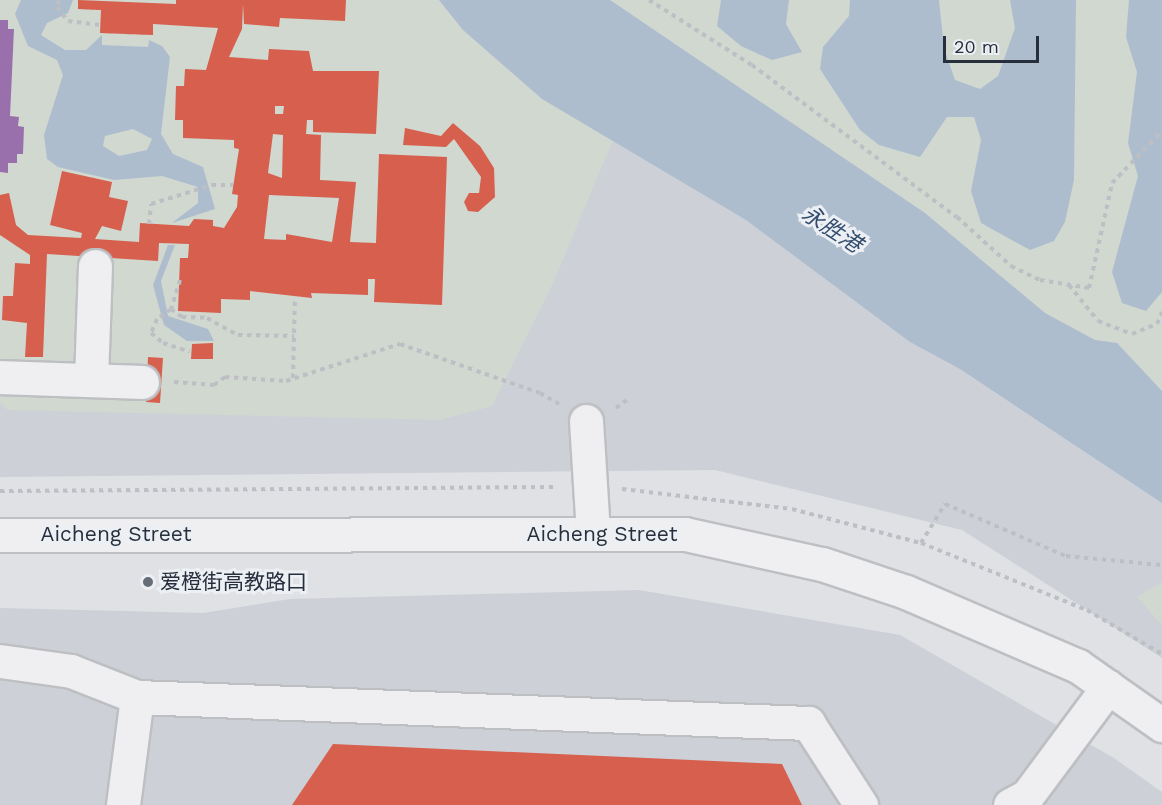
<!DOCTYPE html>
<meta charset="utf-8">
<style>
body{margin:0}
#map{position:relative;width:1162px;height:805px;overflow:hidden;background:#dfe1e4;font-family:"Work Sans","Noto Sans SC",sans-serif}
div>[style]{position:absolute}
[style*='--x']{left:calc(var(--x)*1px);top:calc(var(--y)*1px);width:calc(var(--w)*1px);rotate:calc(var(--a)*1deg)}
.built>*{inset:0;background:#cdd1d7}
.green>*{inset:0;background:#d0d8d0}
.water>*{inset:0;background:#aebdce}
.shops>*{inset:0;background:#d6604d}
.offices>*{inset:0;background:#9970ab}
.path>*{height:4px;margin-top:-2px;transform-origin:0;background:repeating-linear-gradient(90deg,#bebfc4 0 4.5px,transparent 0 9px)}
.roads{filter:drop-shadow(2px 0 #bdbfc2) drop-shadow(-2px 0 #bdbfc2) drop-shadow(0 2px #bdbfc2) drop-shadow(0 -2px #bdbfc2)}
.minor>*{height:33px;margin:-16.5px;padding:0 16.5px;transform-origin:16.5px;border-radius:16.5px;background:#efeff1}
.dots>*{width:16px;height:16px;translate:-50% -50%;box-sizing:border-box;border:3px solid #ecf0f4;border-radius:50%}
span{translate:-50% -50%;white-space:nowrap;text-align:center;line-height:1.15;-webkit-text-stroke:6px #ecf0f4;paint-order:stroke}
.street-label{font-size:21px;color:#272f3c}
.poi-label{font-size:21px;color:#272f3c}
.left{translate:0 -50%;text-align:left}
.water-label{font-size:22px;color:#344d6e;font-style:italic}
.scale{position:absolute;left:943px;top:36px;width:96px;height:27px;box-sizing:border-box;border:3px solid #272f3c;border-top:0;padding-left:8px;font-size:18px;line-height:21px;white-space:nowrap;color:#272f3c;-webkit-text-stroke:4px #ecf0f4;paint-order:stroke}
</style>
<div id="map">
<div class="built">
<i style="clip-path:polygon(0 0,1162px 0,1162px 658px,962px 530px,715px 470px,0 477px)"></i>
<i style="clip-path:polygon(639px 590px,900px 635px,1114px 758px,1162px 792px,1162px 805px,0 805px,0 608px,203px 613px,290px 599px)"></i>
</div>
<div class="green">
<i style="clip-path:polygon(0 0,439px 0,463px 30px,542px 99px,614px 138px,553px 283px,492px 406px,440px 420px,8px 410px,0 403px)"></i>
<i style="clip-path:polygon(610px 0,1162px 0,1162px 391px,1117px 343px,1095px 340px,1045px 313px,925px 213px)"></i>
<i style="clip-path:polygon(1162px 582px,1162px 625px,1137px 597px)"></i>
</div>
<div class="water">
<i style="clip-path:polygon(evenodd,21px 0,73px 0,68px 13px,47px 23px,41px 35px,65px 50px,86px 50px,102px 35px,102px 45px,148px 47px,149px 40px,162px 46px,170px 57px,161px 134px,173px 154px,203px 167px,215px 209px,172px 223px,198px 203px,198px 187px,162px 176px,114px 180px,58px 167px,47px 159px,44px 135px,63px 75px,57px 60px,28px 46px,15px 14px,21px 0,133px 129px,152px 139px,147px 150px,119px 156px,103px 146px,105px 136px,133px 129px)"></i>
<i style="clip-path:polygon(439px 0,610px 0,925px 213px,1045px 313px,1095px 340px,1117px 343px,1162px 391px,1162px 503px,960px 369px,910px 342px,746px 220px,542px 99px,463px 30px)"></i>
<i style="clip-path:polygon(721px 0,789px 0,786px 24px,802px 52px,772px 60px,741px 46px,717px 26px)"></i>
<i style="clip-path:polygon(850px 0,939px 0,944px 48px,955px 80px,980px 89px,998px 76px,1015px 28px,1010px 0,1076px 0,1074px 180px,1065px 222px,1054px 241px,1030px 250px,981px 223px,971px 191px,981px 140px,974px 117px,947px 117px,920px 157px,879px 145px,860px 130px,820px 69px,823px 47px,849px 16px)"></i>
<i style="clip-path:polygon(1129px 0,1162px 0,1162px 292px,1146px 311px,1122px 303px,1112px 272px,1138px 176px,1128px 143px,1137px 72px,1126px 37px)"></i>
<i style="clip-path:polygon(168px 245px,175px 245px,161px 281px,168px 316px,208px 329px,214px 341px,187px 341px,164px 325px,153px 285px)"></i>
</div>
<div class="shops">
<i style="clip-path:polygon(evenodd,78px 0,176px 4px,176px 0,346px 0,345px 21px,280px 18px,279px 27px,244px 24px,243px 4px,242px 29px,229px 57px,268px 60px,269px 49px,309px 51px,313px 71px,379px 71px,376px 134px,313px 132px,313px 120px,307px 120px,306px 134px,321px 135px,320px 180px,356px 182px,350px 242px,376px 243px,379px 154px,447px 157px,442px 305px,374px 302px,375px 279px,368px 279px,368px 295px,311px 293px,312px 298px,250px 291px,250px 300px,221px 299px,221px 313px,178px 311px,180px 258px,188px 258px,189px 244px,159px 243px,158px 261px,47px 254px,43px 357px,25px 357px,27px 323px,2px 320px,3px 296px,13px 296px,15px 263px,30px 264px,30px 255px,0 235px,0 195px,9px 193px,16px 225px,28px 235px,81px 238px,82px 233px,50px 225px,62px 171px,112px 182px,109px 197px,128px 201px,121px 231px,102px 226px,95px 239px,139px 242px,140px 223px,189px 226px,194px 219px,213px 220px,213px 226px,224px 228px,237px 207px,238px 195px,232px 194px,239px 149px,234px 148px,234px 140px,183px 138px,183px 120px,175px 120px,176px 86px,184px 86px,185px 69px,206px 70px,218px 28px,153px 24px,153px 35px,100px 33px,101px 10px,78px 9px,78px 0,275px 106px,284px 106px,283px 114px,275px 114px,275px 106px,78px 0,273px 134px,283px 135px,282px 178px,268px 173px,273px 134px,78px 0,269px 195px,339px 198px,332px 242px,286px 234px,286px 240px,264px 239px,269px 195px)"></i>
<i style="clip-path:polygon(453px 123px,480px 146px,494px 168px,495px 197px,478px 212px,468px 211px,464px 202px,469px 193px,479px 193px,481px 177px,454px 139px,446px 147px,403px 145px,405px 128px,441px 136px)"></i>
<i style="clip-path:polygon(213px 343px,213px 359px,191px 359px,192px 344px)"></i>
<i style="clip-path:polygon(148px 357px,163px 358px,160px 403px,146px 402px)"></i>
<i style="clip-path:polygon(333px 744px,782px 764px,802px 805px,292px 805px)"></i>
</div>
<div class="offices">
<i style="clip-path:polygon(0 20px,8px 20px,8px 29px,14px 29px,10px 116px,19px 117px,18px 126px,24px 127px,23px 154px,17px 154px,17px 163px,8px 163px,8px 173px,0 172px)"></i>
</div>
<div class="path">
<i style="--x:59;--y:0;--w:7;--a:106"></i>
<i style="--x:57;--y:7;--w:18;--a:52"></i>
<i style="--x:68;--y:21;--w:32;--a:7"></i>
<i style="--x:649;--y:0;--w:122;--a:32.3"></i>
<i style="--x:752;--y:65;--w:255;--a:36.6"></i>
<i style="--x:957;--y:217;--w:73;--a:42.2"></i>
<i style="--x:1011;--y:266;--w:32;--a:26"></i>
<i style="--x:1040;--y:280;--w:50;--a:9.3"></i>
<i style="--x:1089;--y:288;--w:107;--a:-77.6"></i>
<i style="--x:1112;--y:183;--w:72;--a:-46.1"></i>
<i style="--x:149;--y:224;--w:20;--a:-84"></i>
<i style="--x:151;--y:204;--w:64;--a:-17.3"></i>
<i style="--x:212;--y:185;--w:21;--a:0"></i>
<i style="--x:180;--y:280;--w:30;--a:107"></i>
<i style="--x:171;--y:309;--w:14;--a:36"></i>
<i style="--x:182;--y:317;--w:25;--a:2"></i>
<i style="--x:207;--y:318;--w:35;--a:29"></i>
<i style="--x:238;--y:335;--w:56;--a:1"></i>
<i style="--x:1069;--y:285;--w:46;--a:51.1"></i>
<i style="--x:1098;--y:321;--w:36;--a:21"></i>
<i style="--x:1132;--y:334;--w:27;--a:-22"></i>
<i style="--x:1157;--y:324;--w:13;--a:-67"></i>
<i style="--x:171;--y:309;--w:17;--a:144"></i>
<i style="--x:157;--y:319;--w:15;--a:113"></i>
<i style="--x:151;--y:333;--w:16;--a:40"></i>
<i style="--x:163;--y:343;--w:28;--a:18"></i>
<i style="--x:293;--y:378;--w:81;--a:-88.6"></i>
<i style="--x:174;--y:382;--w:40;--a:4.3"></i>
<i style="--x:214;--y:385;--w:14;--a:-36"></i>
<i style="--x:225;--y:377;--w:61;--a:3.8"></i>
<i style="--x:286;--y:381;--w:120;--a:-18"></i>
<i style="--x:400;--y:344;--w:148;--a:19.3"></i>
<i style="--x:540;--y:393;--w:22;--a:30"></i>
<i style="--x:616;--y:408;--w:15;--a:-37"></i>
<i style="--x:622;--y:489;--w:171;--a:6.7"></i>
<i style="--x:792;--y:509;--w:133;--a:14.8"></i>
<i style="--x:921;--y:543;--w:46;--a:-58.4"></i>
<i style="--x:945;--y:504;--w:132;--a:23.3"></i>
<i style="--x:1066;--y:556;--w:96;--a:5.4"></i>
<i style="--x:0;--y:491;--w:557;--a:-0.41"></i>
<i style="--x:921;--y:543;--w:179;--a:22"></i>
<i style="--x:1087;--y:610;--w:87;--a:30.4"></i>
</div>
<div class="roads">
<div class="minor">
<i style="--x:0;--y:377;--w:142;--a:2"></i>
<i style="--x:91;--y:380;--w:114;--a:-88"></i>
<i style="--x:586;--y:421;--w:112;--a:86.4"></i>
<i style="--x:0;--y:535;--w:685;--a:-0.08"></i>
<i style="--x:685;--y:534;--w:140;--a:12.4"></i>
<i style="--x:822;--y:564;--w:89;--a:18.4"></i>
<i style="--x:906;--y:592;--w:187;--a:23.3"></i>
<i style="--x:1078;--y:666;--w:103;--a:35.1"></i>
<i style="--x:0;--y:661;--w:72;--a:8"></i>
<i style="--x:71;--y:671;--w:71;--a:21.5"></i>
<i style="--x:137;--y:697;--w:109;--a:97.4"></i>
<i style="--x:137;--y:697;--w:672;--a:2.22"></i>
<i style="--x:808;--y:723;--w:98;--a:57.1"></i>
<i style="--x:1010;--y:805;--w:19;--a:-28"></i>
<i style="--x:1027;--y:796;--w:136;--a:-53.4"></i>
</div>
</div>
<div class="dots">
<i style="left:148px;top:582px;background:#676d77"></i>
</div>
<div class="street-label">
<span style="left:116px;top:534px">Aicheng Street</span>
<span style="left:602px;top:534px">Aicheng Street</span>
</div>
<div class="poi-label">
<span class="left" style="left:160px;top:582px">爱橙街高教路口</span>
</div>
<div class="water-label">
<span style="left:832px;top:229px;rotate:33deg">永胜港</span>
</div>
<div class="scale">20 m</div>
</div>
